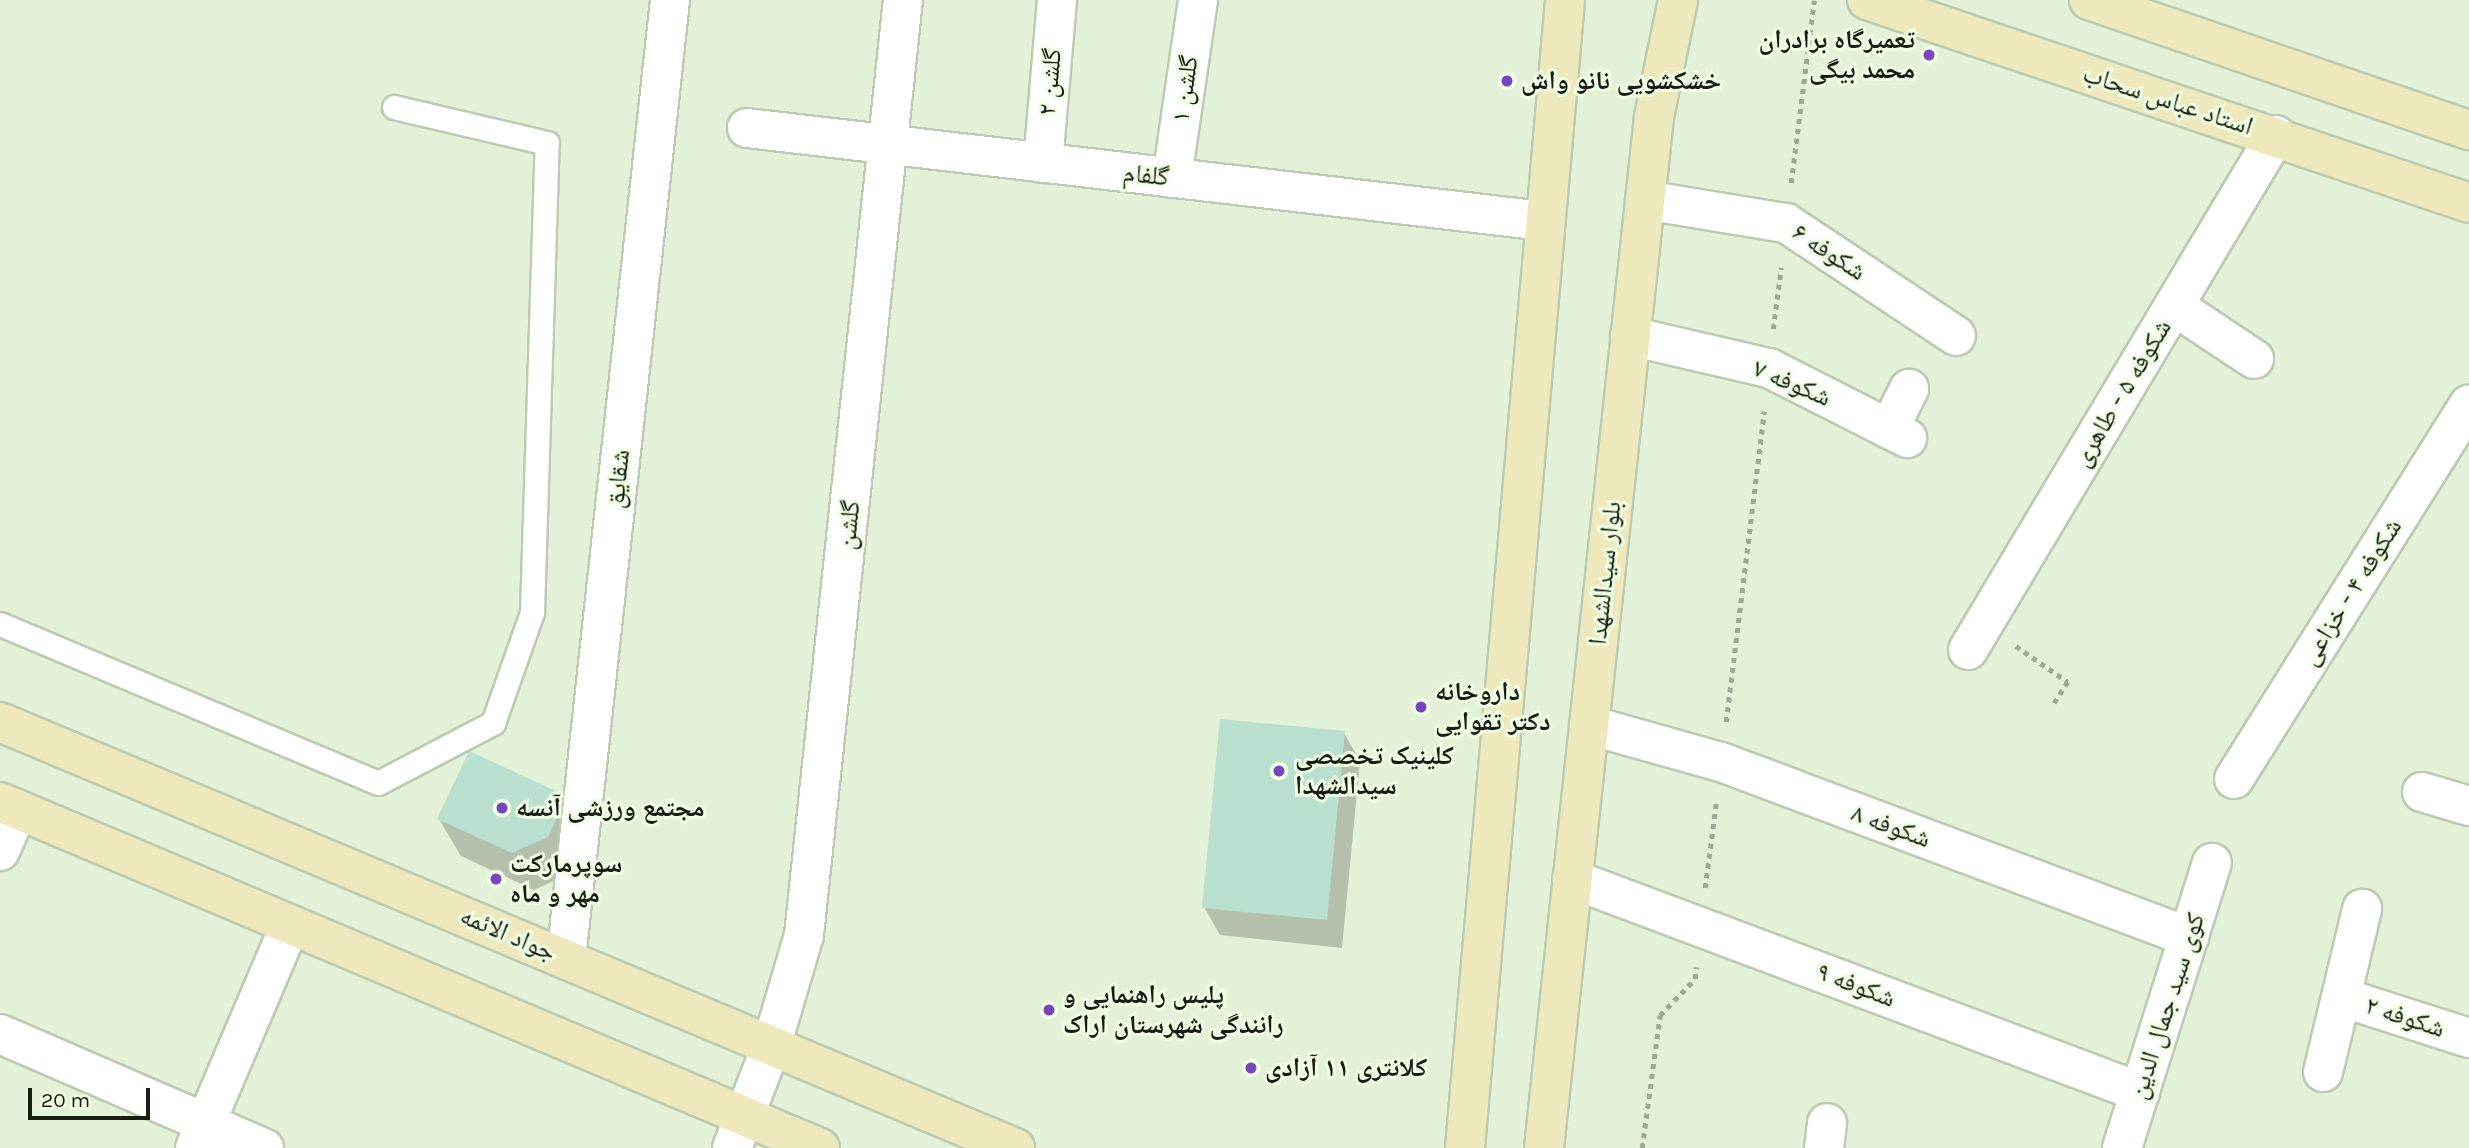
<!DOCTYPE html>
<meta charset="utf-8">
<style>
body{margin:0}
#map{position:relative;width:2469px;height:1148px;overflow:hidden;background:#e2f1d7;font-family:Karla,"Noto Naskh Arabic",sans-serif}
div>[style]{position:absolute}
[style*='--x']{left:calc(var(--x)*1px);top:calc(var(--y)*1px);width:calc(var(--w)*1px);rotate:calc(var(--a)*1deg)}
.shadow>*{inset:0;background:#0003}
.building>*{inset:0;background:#b9dfce}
.path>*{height:4.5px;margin-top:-2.25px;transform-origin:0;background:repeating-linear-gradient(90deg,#9da995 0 5px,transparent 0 10px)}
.roads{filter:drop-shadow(2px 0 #bbcab0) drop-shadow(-2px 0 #bbcab0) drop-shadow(0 2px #bbcab0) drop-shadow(0 -2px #bbcab0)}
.lane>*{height:23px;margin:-11.5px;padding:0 11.5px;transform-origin:11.5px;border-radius:11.5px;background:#fff}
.street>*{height:38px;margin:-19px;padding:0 19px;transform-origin:19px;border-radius:19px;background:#fff}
.secondary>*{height:38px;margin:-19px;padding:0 19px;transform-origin:19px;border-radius:19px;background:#eee8bd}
.dots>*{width:19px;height:19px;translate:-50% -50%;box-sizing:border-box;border:4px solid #efffe4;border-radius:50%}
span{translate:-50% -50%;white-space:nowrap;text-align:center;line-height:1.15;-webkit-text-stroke:6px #efffe4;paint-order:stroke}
.poi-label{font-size:26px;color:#181d14;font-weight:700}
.right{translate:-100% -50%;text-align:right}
.left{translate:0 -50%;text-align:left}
.street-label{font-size:26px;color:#181d14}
.scale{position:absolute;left:28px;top:1088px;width:122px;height:32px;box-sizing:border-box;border:4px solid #181d14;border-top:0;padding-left:9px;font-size:21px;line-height:24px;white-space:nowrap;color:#181d14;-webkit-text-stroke:5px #efffe4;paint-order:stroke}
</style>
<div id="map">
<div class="shadow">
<i style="clip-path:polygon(1344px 733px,1360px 761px,1342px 948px,1220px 935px,1204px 907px)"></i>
<i style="clip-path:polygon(566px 797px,569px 874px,534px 890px,461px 856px,439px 819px)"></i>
</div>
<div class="building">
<i style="clip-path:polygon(1220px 719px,1345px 731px,1327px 920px,1202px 908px)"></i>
<i style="clip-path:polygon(469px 751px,567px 796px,548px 837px,512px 853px,437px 819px)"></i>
</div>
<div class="path">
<i style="--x:1791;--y:183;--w:184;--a:-82.8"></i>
<i style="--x:1773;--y:329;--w:62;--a:-82.5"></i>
<i style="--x:2016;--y:646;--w:63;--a:34.7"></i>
<i style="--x:2068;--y:682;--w:27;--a:123"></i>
<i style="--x:1726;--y:722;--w:313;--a:-83"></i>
<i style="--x:1705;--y:888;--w:86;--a:-82.6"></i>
<i style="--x:1642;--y:1148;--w:134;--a:-82.3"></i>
<i style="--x:1660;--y:1015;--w:50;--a:-45.8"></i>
<i style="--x:1695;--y:979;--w:12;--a:-85"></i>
</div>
<div class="roads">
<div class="lane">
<i style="--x:0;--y:624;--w:410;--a:22.8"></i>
<i style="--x:378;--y:783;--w:130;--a:-27.6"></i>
<i style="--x:493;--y:723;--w:118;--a:-70.6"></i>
<i style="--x:532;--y:612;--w:469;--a:-88.2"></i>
<i style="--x:547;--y:143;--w:157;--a:-166.8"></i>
</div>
<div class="street">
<i style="--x:747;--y:128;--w:802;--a:6.66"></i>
<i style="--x:1043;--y:163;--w:164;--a:-85.1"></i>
<i style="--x:1172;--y:178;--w:180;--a:-81.7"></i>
<i style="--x:1645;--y:200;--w:143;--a:9.3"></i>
<i style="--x:1786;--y:223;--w:204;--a:33.6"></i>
<i style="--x:2174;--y:306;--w:96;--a:33.5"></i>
<i style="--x:1630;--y:336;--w:143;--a:13"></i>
<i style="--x:1769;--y:368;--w:155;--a:26.9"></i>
<i style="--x:1889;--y:429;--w:45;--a:-63.4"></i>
<i style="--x:1968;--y:650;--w:600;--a:-59.12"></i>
<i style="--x:1589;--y:725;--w:137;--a:15.7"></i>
<i style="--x:1721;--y:762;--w:500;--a:20.5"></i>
<i style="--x:2234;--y:779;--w:442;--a:-57.9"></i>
<i style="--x:2422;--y:792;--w:49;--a:16.6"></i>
<i style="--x:0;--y:851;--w:45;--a:-66.3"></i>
<i style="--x:1572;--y:879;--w:607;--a:20.56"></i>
<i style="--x:566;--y:959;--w:965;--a:-83.81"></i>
<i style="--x:2341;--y:997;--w:134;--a:17.8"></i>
<i style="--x:0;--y:1034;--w:288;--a:23.4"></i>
<i style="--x:2323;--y:1072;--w:168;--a:-76.5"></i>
<i style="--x:195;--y:1148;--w:242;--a:-66.9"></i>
<i style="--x:732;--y:1148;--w:108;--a:-68.9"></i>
<i style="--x:771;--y:1047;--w:117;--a:-73.6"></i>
<i style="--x:804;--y:935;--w:940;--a:-83.96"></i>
<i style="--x:1824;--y:1148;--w:25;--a:-83"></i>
<i style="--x:2122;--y:1148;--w:299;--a:-72.5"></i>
</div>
<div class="secondary">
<i style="--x:1867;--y:0;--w:635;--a:18.63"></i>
<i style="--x:2089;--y:0;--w:402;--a:18.9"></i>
<i style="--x:0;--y:722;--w:1101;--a:22.77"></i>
<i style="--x:0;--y:802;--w:890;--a:22.88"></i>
<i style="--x:1465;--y:1148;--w:1152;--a:-85.02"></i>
<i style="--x:1544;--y:1148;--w:1037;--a:-83.91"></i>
<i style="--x:1654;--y:117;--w:119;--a:-78.4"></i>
</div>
</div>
<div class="dots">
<i style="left:1929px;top:55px;background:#7845bd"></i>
<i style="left:1507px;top:81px;background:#7845bd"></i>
<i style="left:1421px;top:707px;background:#7845bd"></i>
<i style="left:1279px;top:771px;background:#7845bd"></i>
<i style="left:502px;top:808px;background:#7845bd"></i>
<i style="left:496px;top:879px;background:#7845bd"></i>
<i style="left:1049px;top:1010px;background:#7845bd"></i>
<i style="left:1251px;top:1068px;background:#7845bd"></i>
</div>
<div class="poi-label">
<span class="right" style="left:1915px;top:55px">تعمیرگاه برادران<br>محمد بیگی</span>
<span class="left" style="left:1521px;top:81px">خشکشویی نانو واش</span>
<span class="left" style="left:1435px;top:707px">داروخانه<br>دکتر تقوایی</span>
<span class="left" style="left:1295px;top:771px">کلینیک تخصصی<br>سیدالشهدا</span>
<span class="left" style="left:516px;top:808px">مجتمع ورزشی آنسه</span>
<span class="left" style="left:510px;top:879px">سوپرمارکت<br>مهر و ماه</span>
<span class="left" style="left:1063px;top:1010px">پلیس راهنمایی و<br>رانندگی شهرستان اراک</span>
<span class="left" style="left:1265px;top:1068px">کلانتری ۱۱ آزادی</span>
</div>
<div class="street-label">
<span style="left:1050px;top:82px;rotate:-85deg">گلشن ۲</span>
<span style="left:1185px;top:89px;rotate:-82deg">گلشن ۱</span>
<span style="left:2168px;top:100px;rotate:18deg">استاد عباس سحاب</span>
<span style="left:1146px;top:175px;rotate:6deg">گلفام</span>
<span style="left:1829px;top:252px;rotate:33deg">شکوفه ۶</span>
<span style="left:1792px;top:383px;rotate:23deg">شکوفه ۷</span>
<span style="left:2122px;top:393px;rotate:-59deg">شکوفه ۵ - طاهری</span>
<span style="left:618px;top:479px;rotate:-84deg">شقایق</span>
<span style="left:849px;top:525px;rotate:-84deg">گلشن</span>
<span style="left:1605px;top:573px;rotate:-84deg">بلوار سیدالشهدا</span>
<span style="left:2351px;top:592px;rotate:-58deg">شکوفه ۴ - خزاعی</span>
<span style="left:1891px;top:826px;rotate:20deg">شکوفه ۸</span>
<span style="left:508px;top:934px;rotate:23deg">جواد الائمه</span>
<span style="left:1856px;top:985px;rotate:21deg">شکوفه ۹</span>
<span style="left:2167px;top:1006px;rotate:-72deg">کوی سید جمال الدین</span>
<span style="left:2405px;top:1017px;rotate:18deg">شکوفه ۲</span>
</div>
<div class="scale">20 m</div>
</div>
